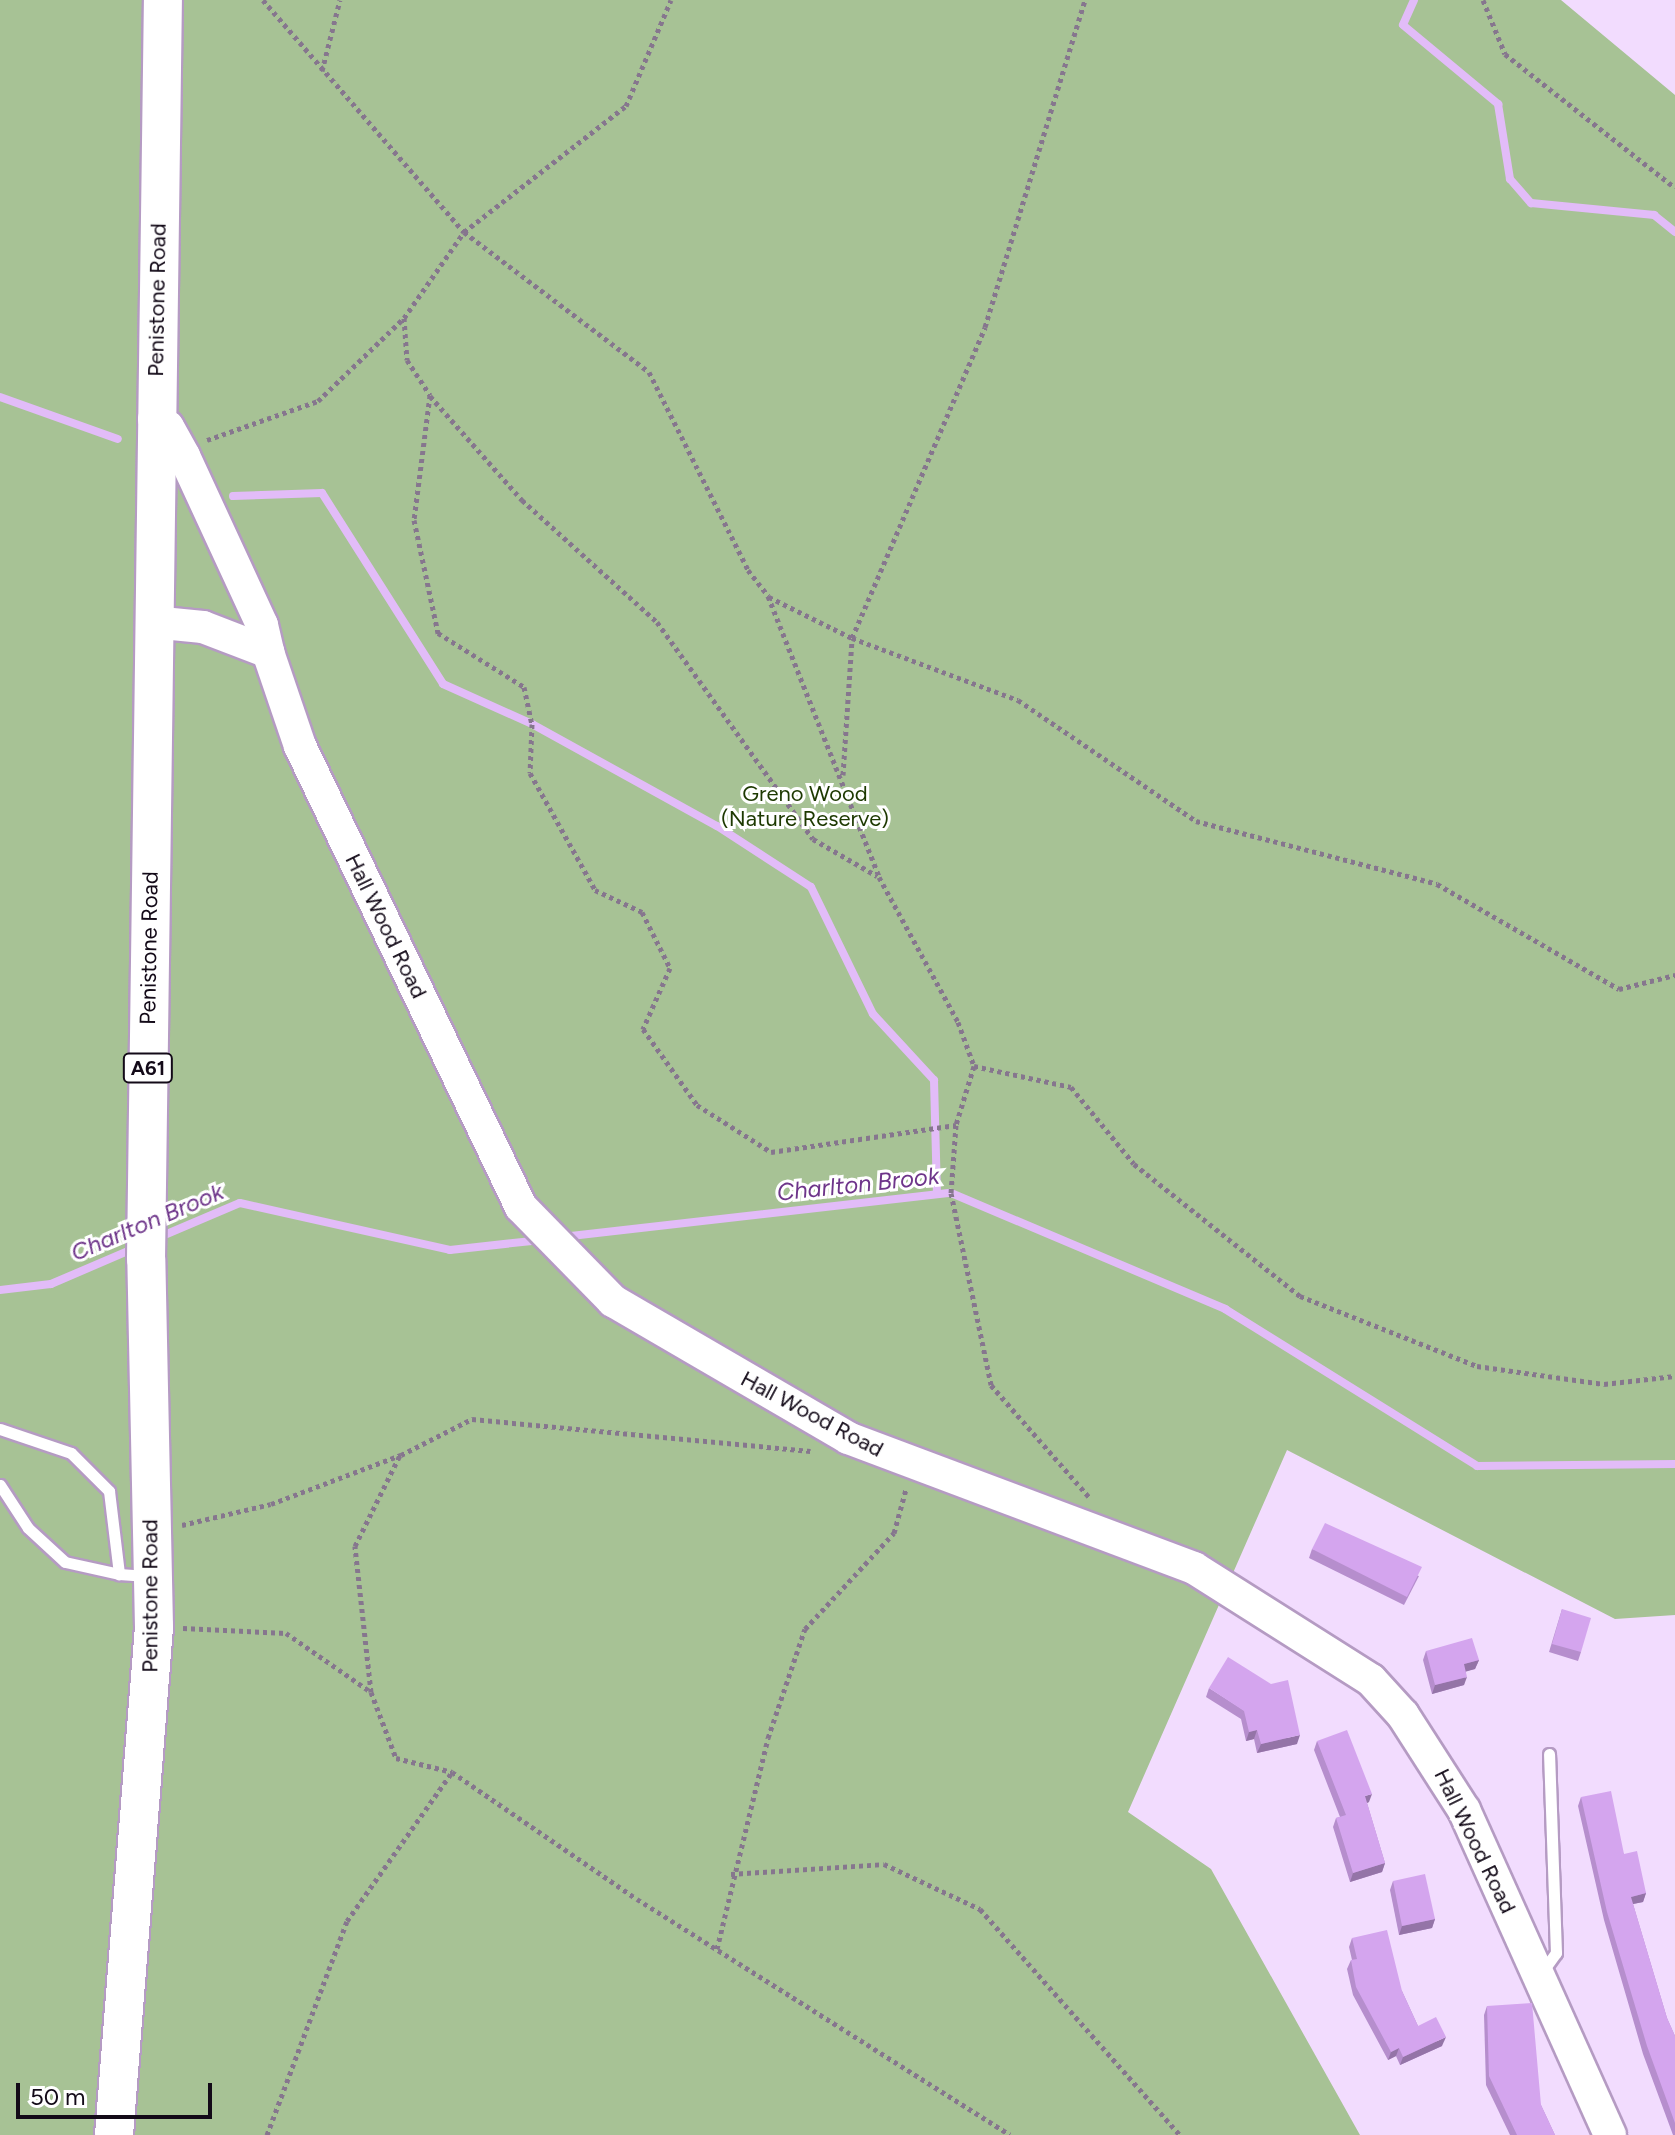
<!DOCTYPE html>
<style>
body{margin:0}
#map{position:relative;width:1675px;height:2135px;overflow:hidden;background:#f2dcfe;font-family:Figtree,sans-serif}
div>[style]{position:absolute}
[style*='--x']{left:calc(var(--x)*1px);top:calc(var(--y)*1px);width:calc(var(--w)*1px);rotate:calc(var(--a)*1deg)}
.green>*{inset:0;background:#a7c295}
.stream>*{height:8px;margin:-4px;padding:0 4px;transform-origin:4px;border-radius:4px;background:#e2bcf8}
.path>*{height:5px;margin-top:-2.5px;transform-origin:0;background:repeating-linear-gradient(90deg,#86768e 0 4px,transparent 0 8px)}
.roads{filter:drop-shadow(2px 0 #b59bc3) drop-shadow(-2px 0 #b59bc3) drop-shadow(0 2px #b59bc3) drop-shadow(0 -2px #b59bc3)}
.service>*{height:11px;margin:-5.5px;padding:0 5.5px;transform-origin:5.5px;border-radius:5.5px;background:#fff}
.secondary>*{height:32px;margin:-16px;padding:0 16px;transform-origin:16px;border-radius:16px;background:#fff}
.trunk>*{height:38px;margin:-19px;padding:0 19px;transform-origin:19px;border-radius:19px;background:#fff}
.wall>*{inset:0;background:#b68ecd}
.shaded-wall>*{inset:0;background:#9474a7}
.building>*{inset:0;background:#d4a5ee}
span{translate:-50% -50%;white-space:nowrap;text-align:center;line-height:1.15;-webkit-text-stroke:6px #fff;paint-order:stroke}
.shield-label span{padding:2px 6px;background:#fff;border:2px solid;border-radius:6px;-webkit-text-stroke-width:0}
.shield-label{font-size:20px;color:#130a18;font-weight:700}
.street-label{font-size:22px;color:#130a18}
.park-label{font-size:22px;color:#1d3901}
.water-label{font-size:24px;color:#6e358a;font-style:italic}
.scale{position:absolute;left:16px;top:2083px;width:196px;height:36px;box-sizing:border-box;border:4px solid #130a18;border-top:0;padding-left:10px;font-size:24px;line-height:28px;white-space:nowrap;color:#130a18;-webkit-text-stroke:6px #fff;paint-order:stroke}
</style>
<div id="map">
<div class="green">
<i style="clip-path:polygon(0 0,1561px 0,1675px 95px,1675px 1615px,1615px 1619px,1287px 1450px,1128px 1812px,1211px 1869px,1360px 2135px,0 2135px)"></i>
</div>
<div class="stream">
<i style="--x:1414;--y:0;--w:27;--a:114"></i>
<i style="--x:1403;--y:25;--w:124;--a:39.7"></i>
<i style="--x:1498;--y:104;--w:76;--a:80.9"></i>
<i style="--x:1510;--y:179;--w:32;--a:49"></i>
<i style="--x:1531;--y:203;--w:124;--a:5.6"></i>
<i style="--x:1654;--y:215;--w:27;--a:39"></i>
<i style="--x:0;--y:397;--w:125;--a:19.6"></i>
<i style="--x:233;--y:496;--w:89;--a:-1.9"></i>
<i style="--x:322;--y:493;--w:226;--a:57.6"></i>
<i style="--x:443;--y:684;--w:98;--a:24.2"></i>
<i style="--x:532;--y:724;--w:211;--a:28.9"></i>
<i style="--x:717;--y:826;--w:112;--a:33"></i>
<i style="--x:811;--y:887;--w:141;--a:64"></i>
<i style="--x:873;--y:1014;--w:90;--a:47.3"></i>
<i style="--x:934;--y:1080;--w:114;--a:88.5"></i>
<i style="--x:562;--y:1237;--w:391;--a:-6.5"></i>
<i style="--x:951;--y:1193;--w:298;--a:22.9"></i>
<i style="--x:1225;--y:1309;--w:297;--a:31.9"></i>
<i style="--x:1477;--y:1466;--w:198;--a:-0.6"></i>
<i style="--x:155;--y:1239;--w:92;--a:-23"></i>
<i style="--x:240;--y:1203;--w:215;--a:12.6"></i>
<i style="--x:450;--y:1250;--w:92;--a:-6.3"></i>
<i style="--x:0;--y:1290;--w:51;--a:-6.7"></i>
<i style="--x:51;--y:1284;--w:91;--a:-23.2"></i>
</div>
<div class="path">
<i style="--x:263;--y:0;--w:307;--a:49.1"></i>
<i style="--x:464;--y:232;--w:232;--a:37.1"></i>
<i style="--x:649;--y:372;--w:221;--a:63.4"></i>
<i style="--x:748;--y:570;--w:33;--a:52"></i>
<i style="--x:768;--y:596;--w:302;--a:68.4"></i>
<i style="--x:879;--y:877;--w:165;--a:61.4"></i>
<i style="--x:958;--y:1022;--w:47;--a:70"></i>
<i style="--x:974;--y:1066;--w:62;--a:107"></i>
<i style="--x:956;--y:1125;--w:68;--a:94.2"></i>
<i style="--x:951;--y:1193;--w:196;--a:78.2"></i>
<i style="--x:991;--y:1385;--w:150;--a:48.8"></i>
<i style="--x:1483;--y:0;--w:58;--a:67.8"></i>
<i style="--x:1505;--y:54;--w:216;--a:38.2"></i>
<i style="--x:322;--y:71;--w:73;--a:-75.8"></i>
<i style="--x:404;--y:318;--w:42;--a:85.9"></i>
<i style="--x:407;--y:360;--w:42;--a:56.7"></i>
<i style="--x:430;--y:395;--w:126;--a:97.3"></i>
<i style="--x:414;--y:520;--w:116;--a:78"></i>
<i style="--x:438;--y:633;--w:102;--a:32.1"></i>
<i style="--x:524;--y:687;--w:38;--a:78"></i>
<i style="--x:532;--y:724;--w:49;--a:92.3"></i>
<i style="--x:530;--y:773;--w:134;--a:60.9"></i>
<i style="--x:595;--y:890;--w:52;--a:25.1"></i>
<i style="--x:642;--y:912;--w:63;--a:63.4"></i>
<i style="--x:670;--y:968;--w:67;--a:113.9"></i>
<i style="--x:643;--y:1029;--w:93;--a:54.6"></i>
<i style="--x:697;--y:1105;--w:88;--a:32.4"></i>
<i style="--x:771;--y:1152;--w:187;--a:-8.3"></i>
<i style="--x:430;--y:396;--w:139;--a:48.5"></i>
<i style="--x:522;--y:500;--w:182;--a:42.1"></i>
<i style="--x:657;--y:622;--w:267;--a:54.3"></i>
<i style="--x:813;--y:839;--w:74;--a:30"></i>
<i style="--x:207;--y:440;--w:118;--a:-19.4"></i>
<i style="--x:318;--y:401;--w:120;--a:-44"></i>
<i style="--x:404;--y:318;--w:105;--a:-55.1"></i>
<i style="--x:464;--y:232;--w:205;--a:-37.9"></i>
<i style="--x:626;--y:106;--w:115;--a:-67"></i>
<i style="--x:769;--y:597;--w:93;--a:26.3"></i>
<i style="--x:852;--y:638;--w:177;--a:20.5"></i>
<i style="--x:1018;--y:700;--w:215;--a:34.2"></i>
<i style="--x:1196;--y:821;--w:249;--a:14.6"></i>
<i style="--x:1437;--y:884;--w:210;--a:30"></i>
<i style="--x:1619;--y:989;--w:58;--a:-14"></i>
<i style="--x:843;--y:775;--w:137;--a:-86.2"></i>
<i style="--x:852;--y:638;--w:338;--a:-66.8"></i>
<i style="--x:985;--y:327;--w:342;--a:-73"></i>
<i style="--x:974;--y:1066;--w:99;--a:12.2"></i>
<i style="--x:1071;--y:1087;--w:99;--a:50.7"></i>
<i style="--x:1134;--y:1164;--w:212;--a:38.5"></i>
<i style="--x:1300;--y:1296;--w:190;--a:21.6"></i>
<i style="--x:1477;--y:1366;--w:128;--a:8.1"></i>
<i style="--x:1604;--y:1384;--w:71;--a:-6.4"></i>
<i style="--x:182;--y:1525;--w:91;--a:-13.3"></i>
<i style="--x:271;--y:1504;--w:139;--a:-20.7"></i>
<i style="--x:401;--y:1455;--w:80;--a:-26.9"></i>
<i style="--x:472;--y:1419;--w:340;--a:5.4"></i>
<i style="--x:183;--y:1628;--w:103;--a:2.8"></i>
<i style="--x:286;--y:1633;--w:103;--a:34.8"></i>
<i style="--x:371;--y:1692;--w:71;--a:69.3"></i>
<i style="--x:396;--y:1758;--w:58;--a:14"></i>
<i style="--x:452;--y:1772;--w:224;--a:34.5"></i>
<i style="--x:637;--y:1899;--w:441;--a:32.3"></i>
<i style="--x:371;--y:1692;--w:147;--a:-96.3"></i>
<i style="--x:355;--y:1546;--w:102;--a:-63.7"></i>
<i style="--x:731;--y:1874;--w:153;--a:-3.7"></i>
<i style="--x:884;--y:1864;--w:106;--a:25.1"></i>
<i style="--x:980;--y:1909;--w:302;--a:48.5"></i>
<i style="--x:717;--y:1949;--w:217;--a:-76.4"></i>
<i style="--x:768;--y:1738;--w:115;--a:-71.3"></i>
<i style="--x:805;--y:1629;--w:131;--a:-47.2"></i>
<i style="--x:894;--y:1533;--w:46;--a:-74.7"></i>
<i style="--x:267;--y:2135;--w:228;--a:-69.5"></i>
<i style="--x:347;--y:1921;--w:182;--a:-54.8"></i>
</div>
<div class="roads">
<div class="service">
<i style="--x:0;--y:1429;--w:75;--a:18.7"></i>
<i style="--x:71;--y:1453;--w:54;--a:45"></i>
<i style="--x:109;--y:1491;--w:84;--a:83.1"></i>
<i style="--x:119;--y:1574;--w:28;--a:4"></i>
<i style="--x:0;--y:1485;--w:51;--a:56.9"></i>
<i style="--x:28;--y:1528;--w:50;--a:42.6"></i>
<i style="--x:65;--y:1562;--w:55;--a:12.5"></i>
<i style="--x:1542;--y:1972;--w:24;--a:-54"></i>
<i style="--x:1556;--y:1953;--w:199;--a:-92"></i>
</div>
<div class="secondary">
<i style="--x:154;--y:419;--w:16;--a:30"></i>
<i style="--x:168;--y:427;--w:33;--a:61"></i>
<i style="--x:184;--y:456;--w:186;--a:65.2"></i>
<i style="--x:262;--y:625;--w:28;--a:77"></i>
<i style="--x:152;--y:622;--w:51;--a:5.6"></i>
<i style="--x:203;--y:627;--w:70;--a:21"></i>
<i style="--x:268;--y:652;--w:99;--a:71.2"></i>
<i style="--x:300;--y:746;--w:511;--a:64.39"></i>
<i style="--x:521;--y:1207;--w:132;--a:45.6"></i>
<i style="--x:613;--y:1301;--w:272;--a:30.2"></i>
<i style="--x:848;--y:1438;--w:370;--a:20.6"></i>
<i style="--x:1194;--y:1568;--w:209;--a:32.3"></i>
<i style="--x:1371;--y:1680;--w:47;--a:47.6"></i>
<i style="--x:1403;--y:1715;--w:113;--a:57.3"></i>
<i style="--x:1464;--y:1810;--w:356;--a:65.8"></i>
</div>
<div class="trunk">
<i style="--x:114;--y:2135;--w:510;--a:-85.5"></i>
<i style="--x:154;--y:1627;--w:368;--a:-91.2"></i>
<i style="--x:146;--y:1259;--w:1259;--a:-89.23"></i>
</div>
</div>
<div class="wall">
<i style="clip-path:polygon(1312px 1549px,1419px 1576px,1404px 1605px,1309px 1558px)"></i>
<i style="clip-path:polygon(1562px 1609px,1581px 1652px,1578px 1661px,1549px 1652px)"></i>
<i style="clip-path:polygon(1426px 1651px,1479px 1660px,1475px 1669px,1466px 1671px,1464px 1685px,1432px 1694px,1423px 1660px)"></i>
<i style="clip-path:polygon(1209px 1688px,1297px 1744px,1257px 1753px,1254px 1739px,1246px 1741px,1241px 1719px,1206px 1697px)"></i>
<i style="clip-path:polygon(1317px 1741px,1369px 1802px,1367px 1803px,1385px 1863px,1382px 1872px,1350px 1882px,1333px 1827px,1336px 1818px,1340px 1817px,1314px 1750px)"></i>
<i style="clip-path:polygon(1581px 1797px,1624px 1854px,1646px 1893px,1643px 1902px,1633px 1904px,1667px 2018px,1675px 2036px,1675px 2135px,1673px 2135px,1643px 2054px,1604px 1920px,1578px 1806px)"></i>
<i style="clip-path:polygon(1393px 1881px,1435px 1919px,1432px 1928px,1399px 1935px,1390px 1890px)"></i>
<i style="clip-path:polygon(1352px 1938px,1402px 1991px,1418px 2026px,1442px 2046px,1400px 2065px,1396px 2056px,1388px 2060px,1353px 1995px,1347px 1969px,1351px 1960px,1352px 1960px,1349px 1947px)"></i>
<i style="clip-path:polygon(1487px 2006px,1541px 2105px,1555px 2135px,1510px 2135px,1486px 2085px,1484px 2015px)"></i>
</div>
<div class="shaded-wall">
<i style="clip-path:polygon(1479px 1660px,1475px 1669px,1461px 1673px,1464px 1664px)"></i>
<i style="clip-path:polygon(1467px 1677px,1464px 1685px,1432px 1694px,1435px 1685px)"></i>
<i style="clip-path:polygon(1257px 1730px,1254px 1739px,1246px 1741px,1249px 1732px)"></i>
<i style="clip-path:polygon(1300px 1735px,1297px 1744px,1257px 1753px,1261px 1744px)"></i>
<i style="clip-path:polygon(1372px 1794px,1369px 1802px,1362px 1805px,1365px 1796px)"></i>
<i style="clip-path:polygon(1385px 1863px,1382px 1872px,1350px 1882px,1353px 1873px)"></i>
<i style="clip-path:polygon(1646px 1893px,1643px 1902px,1628px 1905px,1631px 1897px)"></i>
<i style="clip-path:polygon(1435px 1919px,1432px 1928px,1399px 1935px,1402px 1926px)"></i>
<i style="clip-path:polygon(1446px 2037px,1442px 2046px,1400px 2065px,1403px 2057px)"></i>
<i style="clip-path:polygon(1399px 2048px,1396px 2056px,1388px 2060px,1391px 2052px)"></i>
</div>
<div class="building">
<i style="clip-path:polygon(1325px 1523px,1422px 1567px,1407px 1597px,1312px 1549px)"></i>
<i style="clip-path:polygon(1562px 1609px,1591px 1618px,1581px 1652px,1552px 1644px)"></i>
<i style="clip-path:polygon(1472px 1638px,1479px 1660px,1464px 1664px,1467px 1677px,1435px 1685px,1426px 1651px)"></i>
<i style="clip-path:polygon(1228px 1657px,1271px 1684px,1288px 1680px,1300px 1735px,1261px 1744px,1257px 1730px,1249px 1732px,1244px 1711px,1209px 1688px)"></i>
<i style="clip-path:polygon(1347px 1730px,1372px 1794px,1365px 1796px,1385px 1863px,1353px 1873px,1336px 1818px,1346px 1815px,1317px 1741px)"></i>
<i style="clip-path:polygon(1611px 1791px,1624px 1854px,1637px 1851px,1646px 1893px,1631px 1897px,1667px 2018px,1675px 2036px,1675px 2123px,1647px 2046px,1607px 1912px,1581px 1797px)"></i>
<i style="clip-path:polygon(1425px 1874px,1435px 1919px,1402px 1926px,1393px 1881px)"></i>
<i style="clip-path:polygon(1387px 1930px,1402px 1991px,1418px 2026px,1436px 2017px,1446px 2037px,1403px 2057px,1399px 2048px,1391px 2052px,1356px 1987px,1351px 1960px,1357px 1959px,1352px 1938px)"></i>
<i style="clip-path:polygon(1532px 2003px,1541px 2105px,1555px 2135px,1517px 2135px,1489px 2076px,1487px 2006px)"></i>
</div>
<div class="shield-label">
<span style="left:148px;top:1068px">A61</span>
</div>
<div class="street-label">
<span style="left:157px;top:300px;rotate:-89deg">Penistone Road</span>
<span style="left:386px;top:926px;rotate:64deg">Hall Wood Road</span>
<span style="left:149px;top:948px;rotate:-89deg">Penistone Road</span>
<span style="left:812px;top:1414px;rotate:28deg">Hall Wood Road</span>
<span style="left:150px;top:1596px;rotate:-90deg">Penistone Road</span>
<span style="left:1475px;top:1841px;rotate:64deg">Hall Wood Road</span>
</div>
<div class="park-label">
<span style="left:805px;top:806px">Greno Wood<br>(Nature Reserve)</span>
</div>
<div class="water-label">
<span style="left:858px;top:1184px;rotate:-6deg">Charlton Brook</span>
<span style="left:147px;top:1222px;rotate:-23deg">Charlton Brook</span>
</div>
<div class="scale">50 m</div>
</div>
